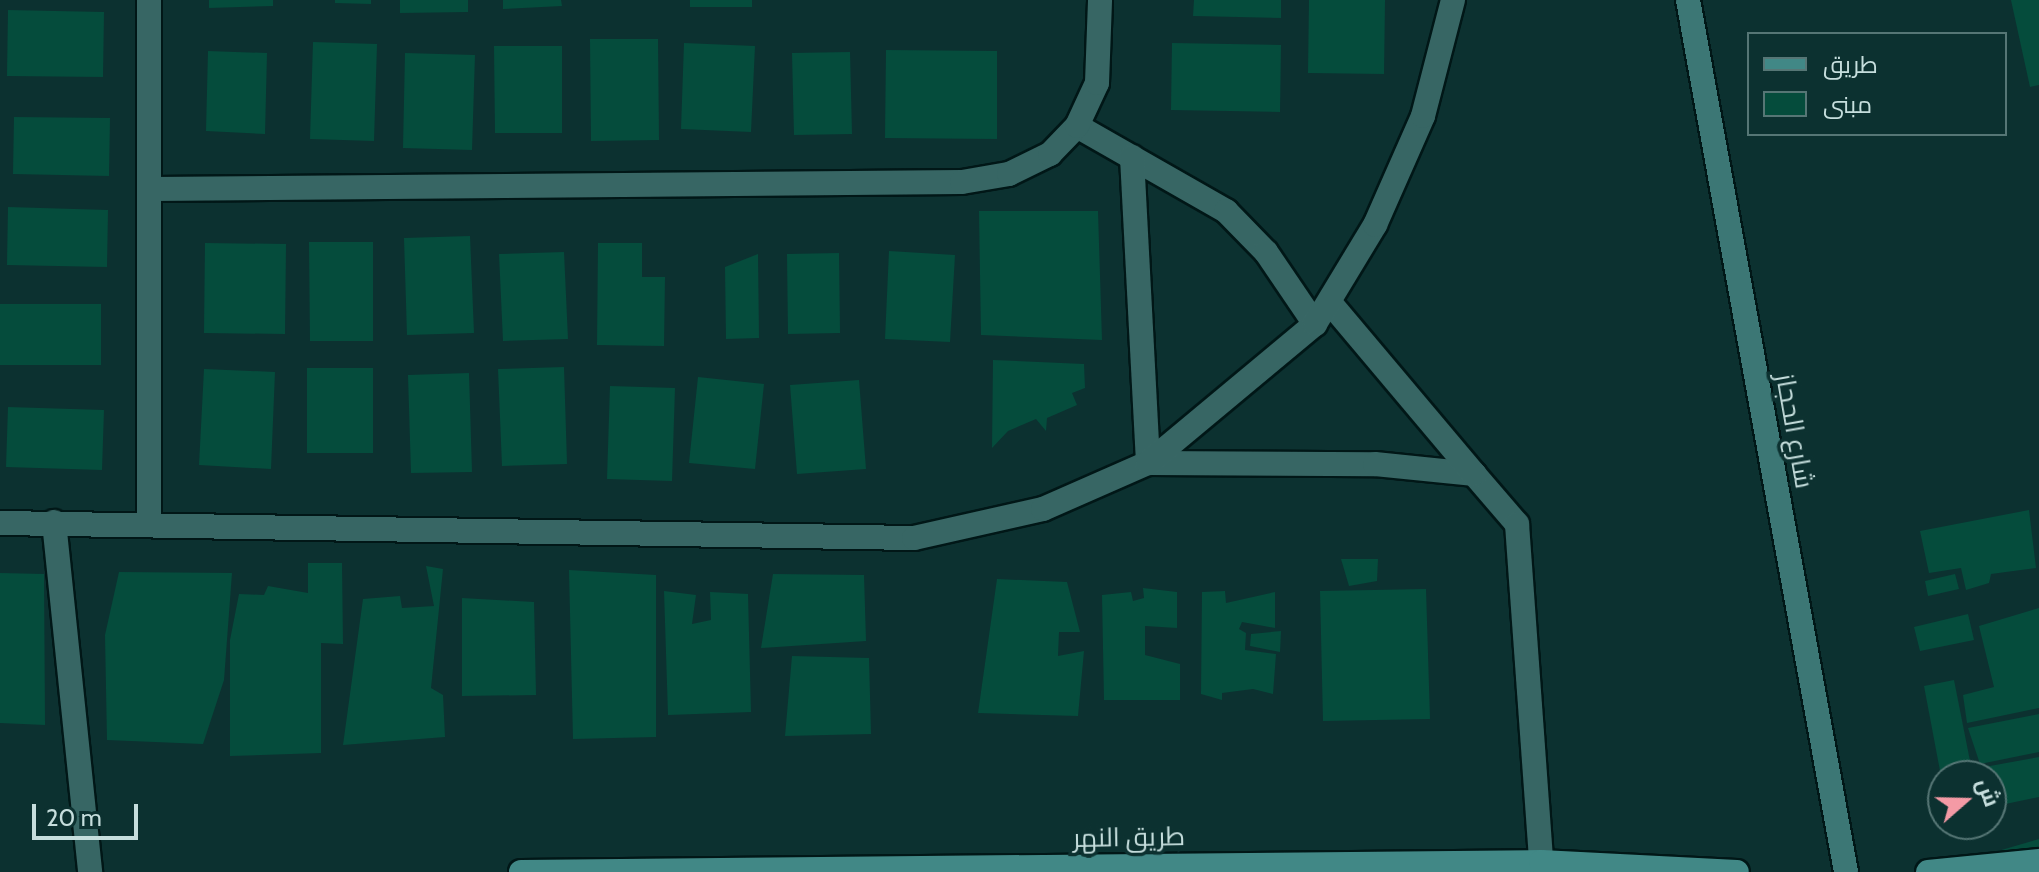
<!DOCTYPE html>
<meta charset="utf-8">
<style>
body{margin:0}
#map{position:relative;width:2039px;height:872px;overflow:hidden;background:#0c3130;font-family:Cabin,Cairo,sans-serif}
div>[style]{position:absolute}
[style*='--x']{left:calc(var(--x)*1px);top:calc(var(--y)*1px);width:calc(var(--w)*1px);rotate:calc(var(--a)*1deg)}
.building>*{inset:0;background:#054c3c}
.roads{filter:drop-shadow(2px 0 #011717) drop-shadow(-2px 0 #011717) drop-shadow(0 2px #011717) drop-shadow(0 -2px #011717)}
.minor>*{height:24px;margin:-12px;padding:0 12px;transform-origin:12px;border-radius:12px;background:#376664}
.secondary>*{height:24px;margin:-12px;padding:0 12px;transform-origin:12px;border-radius:12px;background:#3c7775}
.primary>*{height:24px;margin:-12px;padding:0 12px;transform-origin:12px;border-radius:12px;background:#418886}
span{translate:-50% -50%;white-space:nowrap;text-align:center;line-height:1.15;-webkit-text-stroke:7px #0c3130;paint-order:stroke}
.street-label{font-size:26px;color:#c6dedd}
.legend{position:absolute;left:1747px;top:32px;width:260px;height:104px;box-sizing:border-box;background:#0c3130;border:2px solid #567675;margin:0;padding:10px 14px;list-style:none;font-size:24px;color:#c6dedd}
.legend li{display:flex;align-items:center;gap:16px;height:40px}
.legend b{width:40px;border:2px solid #567675}
.north{position:absolute;left:1927px;top:760px;width:80px;height:80px;box-sizing:border-box;background:#0c3130;border:2px solid #567675;border-radius:50%;rotate:70deg;font-size:22px;font-weight:700;line-height:32px;text-align:center;color:#c6dedd}
.north::after{content:'';display:block;margin:auto;width:28px;height:36px;background:#f49aa5;clip-path:polygon(50% 0,100% 100%,50% 72%,0 100%)}
.scale{position:absolute;left:32px;top:804px;width:106px;height:36px;box-sizing:border-box;border:4px solid #c6dedd;border-top:0;padding-left:10px;font-size:24px;line-height:28px;white-space:nowrap;color:#c6dedd;-webkit-text-stroke:6px #0c3130;paint-order:stroke}
</style>
<div id="map">
<div class="building">
<i style="clip-path:polygon(209px 0,273px 0,273px 6px,209px 8px)"></i>
<i style="clip-path:polygon(335px 0,371px 0,371px 4px,335px 3px)"></i>
<i style="clip-path:polygon(400px 0,468px 0,468px 12px,400px 13px)"></i>
<i style="clip-path:polygon(503px 0,561px 0,562px 6px,503px 9px)"></i>
<i style="clip-path:polygon(690px 0,752px 0,752px 7px,690px 7px)"></i>
<i style="clip-path:polygon(1194px 0,1281px 0,1281px 18px,1193px 16px)"></i>
<i style="clip-path:polygon(1309px 0,1385px 0,1384px 74px,1308px 73px)"></i>
<i style="clip-path:polygon(2011px 0,2039px 0,2039px 85px,2030px 87px)"></i>
<i style="clip-path:polygon(8px 10px,104px 12px,103px 77px,7px 76px)"></i>
<i style="clip-path:polygon(590px 39px,658px 39px,659px 140px,591px 141px)"></i>
<i style="clip-path:polygon(313px 42px,377px 44px,374px 141px,310px 139px)"></i>
<i style="clip-path:polygon(684px 43px,755px 46px,751px 132px,681px 129px)"></i>
<i style="clip-path:polygon(1172px 43px,1281px 45px,1280px 112px,1171px 110px)"></i>
<i style="clip-path:polygon(494px 46px,562px 46px,562px 133px,495px 133px)"></i>
<i style="clip-path:polygon(886px 50px,997px 51px,997px 139px,885px 138px)"></i>
<i style="clip-path:polygon(208px 51px,267px 53px,265px 134px,206px 131px)"></i>
<i style="clip-path:polygon(850px 52px,852px 134px,794px 135px,792px 53px)"></i>
<i style="clip-path:polygon(405px 53px,475px 55px,472px 150px,403px 148px)"></i>
<i style="clip-path:polygon(14px 117px,110px 118px,109px 176px,13px 174px)"></i>
<i style="clip-path:polygon(8px 207px,108px 210px,107px 267px,7px 265px)"></i>
<i style="clip-path:polygon(979px 211px,1098px 211px,1102px 340px,981px 335px)"></i>
<i style="clip-path:polygon(470px 236px,474px 333px,407px 335px,404px 238px)"></i>
<i style="clip-path:polygon(309px 242px,373px 242px,373px 341px,310px 341px)"></i>
<i style="clip-path:polygon(205px 243px,286px 244px,285px 334px,204px 333px)"></i>
<i style="clip-path:polygon(598px 243px,642px 243px,642px 277px,665px 277px,664px 346px,597px 345px)"></i>
<i style="clip-path:polygon(889px 251px,955px 255px,950px 342px,885px 339px)"></i>
<i style="clip-path:polygon(564px 252px,568px 339px,503px 341px,499px 254px)"></i>
<i style="clip-path:polygon(839px 253px,840px 333px,788px 334px,787px 254px)"></i>
<i style="clip-path:polygon(758px 254px,759px 338px,726px 339px,725px 267px)"></i>
<i style="clip-path:polygon(0 304px,101px 304px,101px 365px,0 365px)"></i>
<i style="clip-path:polygon(993px 360px,1084px 364px,1085px 388px,1072px 393px,1077px 405px,1047px 418px,1046px 431px,1036px 419px,1008px 431px,992px 448px)"></i>
<i style="clip-path:polygon(564px 367px,567px 464px,502px 466px,498px 369px)"></i>
<i style="clip-path:polygon(307px 368px,373px 368px,373px 453px,307px 453px)"></i>
<i style="clip-path:polygon(204px 369px,275px 372px,271px 469px,199px 465px)"></i>
<i style="clip-path:polygon(469px 373px,472px 472px,411px 473px,408px 375px)"></i>
<i style="clip-path:polygon(698px 377px,764px 384px,755px 469px,689px 463px)"></i>
<i style="clip-path:polygon(859px 380px,866px 469px,797px 474px,790px 385px)"></i>
<i style="clip-path:polygon(610px 386px,675px 388px,672px 481px,607px 479px)"></i>
<i style="clip-path:polygon(8px 407px,104px 410px,102px 470px,6px 467px)"></i>
<i style="clip-path:polygon(2029px 510px,2036px 568px,1991px 574px,1989px 583px,1966px 590px,1961px 568px,1929px 573px,1920px 531px)"></i>
<i style="clip-path:polygon(1341px 559px,1378px 559px,1377px 581px,1349px 586px)"></i>
<i style="clip-path:polygon(308px 563px,342px 563px,343px 644px,321px 643px,321px 753px,230px 756px,230px 640px,239px 594px,264px 595px,268px 586px,308px 593px)"></i>
<i style="clip-path:polygon(426px 566px,443px 569px,431px 688px,443px 695px,445px 737px,343px 745px,363px 599px,400px 596px,402px 608px,434px 606px)"></i>
<i style="clip-path:polygon(569px 570px,656px 575px,656px 737px,573px 739px)"></i>
<i style="clip-path:polygon(119px 572px,232px 573px,224px 680px,203px 744px,107px 740px,105px 635px)"></i>
<i style="clip-path:polygon(0 573px,44px 574px,45px 725px,0 723px)"></i>
<i style="clip-path:polygon(773px 574px,864px 575px,866px 641px,761px 648px)"></i>
<i style="clip-path:polygon(1955px 574px,1959px 589px,1928px 596px,1925px 581px)"></i>
<i style="clip-path:polygon(997px 579px,1067px 582px,1080px 632px,1059px 632px,1058px 656px,1084px 651px,1078px 716px,978px 713px)"></i>
<i style="clip-path:polygon(1143px 588px,1177px 592px,1177px 628px,1145px 626px,1145px 655px,1180px 664px,1180px 700px,1104px 700px,1102px 595px,1131px 592px,1133px 601px,1144px 598px)"></i>
<i style="clip-path:polygon(1426px 589px,1430px 719px,1323px 721px,1320px 591px)"></i>
<i style="clip-path:polygon(664px 591px,696px 595px,692px 624px,711px 620px,710px 592px,748px 594px,751px 712px,668px 715px)"></i>
<i style="clip-path:polygon(1225px 591px,1226px 603px,1275px 592px,1275px 628px,1242px 622px,1239px 629px,1246px 633px,1245px 650px,1276px 654px,1273px 694px,1253px 689px,1222px 693px,1222px 700px,1201px 694px,1202px 592px)"></i>
<i style="clip-path:polygon(462px 598px,534px 602px,536px 695px,462px 696px)"></i>
<i style="clip-path:polygon(2039px 608px,2039px 708px,1967px 723px,1963px 695px,1994px 687px,1979px 626px)"></i>
<i style="clip-path:polygon(1968px 614px,1974px 640px,1920px 651px,1914px 627px)"></i>
<i style="clip-path:polygon(1281px 631px,1280px 652px,1250px 646px,1251px 634px)"></i>
<i style="clip-path:polygon(792px 656px,869px 658px,871px 734px,785px 736px)"></i>
<i style="clip-path:polygon(1954px 680px,1973px 776px,1941px 776px,1924px 686px)"></i>
<i style="clip-path:polygon(2039px 714px,2039px 752px,1980px 764px,1968px 728px)"></i>
<i style="clip-path:polygon(2039px 757px,2039px 797px,1991px 807px,1991px 776px,1979px 768px)"></i>
<i style="clip-path:polygon(2039px 839px,2039px 859px,2000px 867px,1998px 851px)"></i>
</div>
<div class="roads">
<div class="minor">
<i style="--x:1077;--y:126;--w:172;--a:29.7"></i>
<i style="--x:1226;--y:211;--w:57;--a:45.7"></i>
<i style="--x:1266;--y:252;--w:87;--a:55.8"></i>
<i style="--x:1132;--y:157;--w:306;--a:87"></i>
<i style="--x:1148;--y:463;--w:227;--a:0.3"></i>
<i style="--x:1375;--y:464;--w:100;--a:5.8"></i>
<i style="--x:1474;--y:474;--w:66;--a:49.3"></i>
<i style="--x:1517;--y:524;--w:339;--a:85.9"></i>
<i style="--x:153;--y:189;--w:809;--a:-0.5"></i>
<i style="--x:962;--y:182;--w:48;--a:-9.7"></i>
<i style="--x:1009;--y:174;--w:46;--a:-26"></i>
<i style="--x:1050;--y:154;--w:39;--a:-46"></i>
<i style="--x:1077;--y:126;--w:47;--a:-65.1"></i>
<i style="--x:1097;--y:83;--w:83;--a:-87.9"></i>
<i style="--x:1331;--y:304;--w:222;--a:49.9"></i>
<i style="--x:54;--y:522;--w:352;--a:84.1"></i>
<i style="--x:0;--y:523;--w:914;--a:0.94"></i>
<i style="--x:914;--y:538;--w:132;--a:-12.7"></i>
<i style="--x:1043;--y:509;--w:115;--a:-23.7"></i>
<i style="--x:1148;--y:463;--w:217;--a:-39.8"></i>
<i style="--x:1315;--y:324;--w:116;--a:-58.8"></i>
<i style="--x:1375;--y:225;--w:119;--a:-66.2"></i>
<i style="--x:1423;--y:116;--w:120;--a:-75.5"></i>
<i style="--x:149;--y:525;--w:525;--a:-90"></i>
</div>
<div class="secondary">
<i style="--x:1688;--y:0;--w:886;--a:79.73"></i>
</div>
<div class="primary">
<i style="--x:521;--y:872;--w:1020;--a:-0.56"></i>
<i style="--x:1541;--y:862;--w:196;--a:2.9"></i>
<i style="--x:1928;--y:872;--w:112;--a:-5.7"></i>
</div>
</div>
<div class="street-label">
<span style="left:1794px;top:431px;rotate:80deg">شارع الحجاز</span>
<span style="left:1129px;top:838px;rotate:-1deg">طريق النهر</span>
</div>
<ul class="legend">
<li><b style="height:10px;background:#418886"></b>طريق</li>
<li><b style="height:22px;background:#054c3c"></b>مبنى</li>
</ul>
<div class="north">ش</div>
<div class="scale">20 m</div>
</div>
